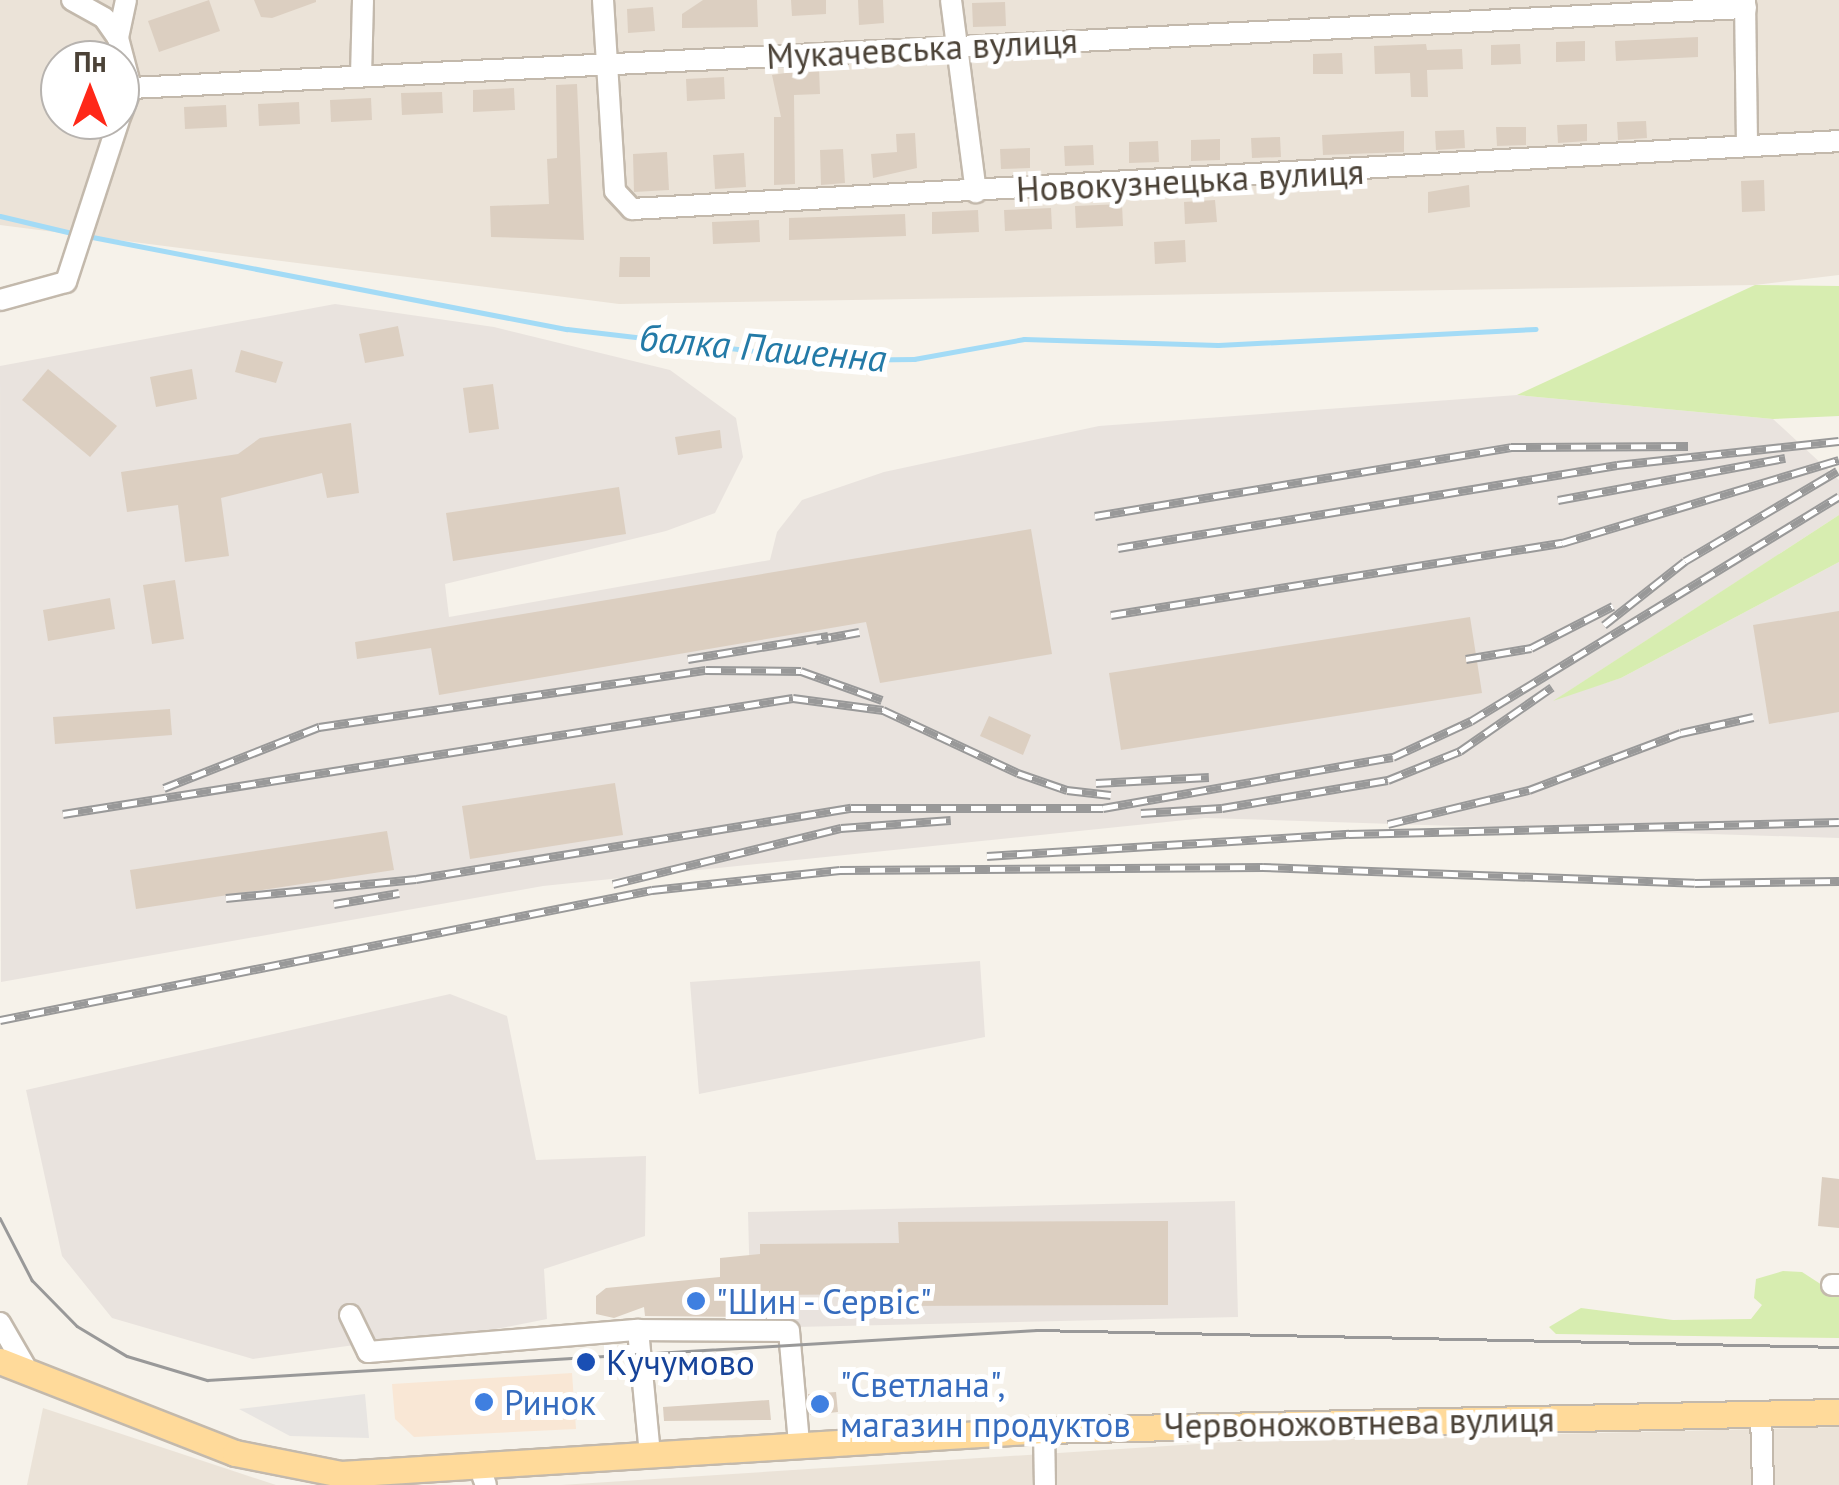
<!DOCTYPE html>
<meta charset="utf-8">
<style>
body{margin:0}
#map{position:relative;width:1839px;height:1485px;overflow:hidden;background:#f6f2ea;font-family:"PT Sans",sans-serif}
div>[style]{position:absolute}
[style*='--x']{left:calc(var(--x)*1px);top:calc(var(--y)*1px);width:calc(var(--w)*1px);rotate:calc(var(--a)*1deg)}
.residential>*{inset:0;background:#ebe3d8}
.commercial>*{inset:0;background:#f9e7d5}
.industrial>*{inset:0;background:#e9e3de}
.green>*{inset:0;background:#d7edb0}
.parking>*{inset:0;background:#e8e5e2}
.stream>*{height:5px;margin:-2.5px;padding:0 2.5px;transform-origin:2.5px;border-radius:2.5px;background:#a3dbf6}
.building>*{inset:0;background:#dccfc1}
.roads{filter:drop-shadow(2px 0 #c3b9ac) drop-shadow(-2px 0 #c3b9ac) drop-shadow(0 2px #c3b9ac) drop-shadow(0 -2px #c3b9ac)}
.minor>*{height:20px;margin:-10px;padding:0 10px;transform-origin:10px;border-radius:10px;background:#fff}
.major>*{height:25px;margin:-12.5px;padding:0 12.5px;transform-origin:12.5px;border-radius:12.5px;background:#ffda9a}
.tram>*{height:2.5px;margin:-1.25px;padding:0 1.25px;transform-origin:1.25px;border-radius:1.25px;background:#999}
.rail>*{height:9px;margin-top:-4.5px;transform-origin:0;background:repeating-linear-gradient(90deg,#fff 0 15px,#999 0 30px);box-sizing:border-box;border-block:2px solid #999}
.dots>*{width:28px;height:28px;translate:-50% -50%;box-sizing:border-box;border:5px solid #fff;border-radius:50%}
span{translate:-50% -50%;white-space:nowrap;text-align:center;line-height:1.15;-webkit-text-stroke:10px #fff;paint-order:stroke}
.street-label{font-size:35px;color:#4b4237}
.shop-label{font-size:35px;color:#366cbe}
.left{translate:0 -50%;text-align:left}
.transit-label{font-size:35px;color:#164399}
.water-label{font-size:38px;color:#237aa7;font-style:italic}
.north{position:absolute;left:40px;top:40px;width:100px;height:100px;box-sizing:border-box;background:#fff;border:2px solid #b7b3af;border-radius:50%;rotate:0deg;font-size:28px;font-weight:700;line-height:40px;text-align:center;color:#4b4237}
.north::after{content:'';display:block;margin:auto;width:35px;height:45px;background:#ff2818;clip-path:polygon(50% 0,100% 100%,50% 72%,0 100%)}
</style>
<div id="map">
<div class="residential">
<i style="clip-path:polygon(evenodd,0 0,1839px 0,1839px 275px,1755px 285px,619px 304px,0 225px,0 0,60px 60px,120px 60px,120px 120px,60px 120px,60px 60px)"></i>
<i style="clip-path:polygon(43px 1408px,276px 1485px,27px 1485px)"></i>
<i style="clip-path:polygon(1839px 1427px,1839px 1485px,561px 1485px,1228px 1442px)"></i>
</div>
<div class="commercial">
<i style="clip-path:polygon(572px 1373px,576px 1429px,414px 1437px,395px 1419px,392px 1384px)"></i>
</div>
<div class="industrial">
<i style="clip-path:polygon(335px 304px,494px 327px,670px 370px,736px 418px,743px 457px,715px 513px,666px 531px,445px 584px,449px 617px,770px 560px,777px 532px,802px 500px,884px 472px,1099px 426px,1517px 395px,1773px 419px,1839px 480px,1839px 515px,1558px 698px,1621px 678px,1839px 562px,1839px 838px,1205px 818px,543px 886px,1px 982px,0 366px)"></i>
<i style="clip-path:polygon(980px 961px,985px 1037px,699px 1094px,690px 982px)"></i>
<i style="clip-path:polygon(450px 994px,507px 1016px,536px 1160px,646px 1156px,645px 1236px,544px 1269px,547px 1319px,410px 1346px,406px 1338px,253px 1359px,112px 1318px,62px 1256px,26px 1090px)"></i>
<i style="clip-path:polygon(1235px 1201px,1238px 1317px,751px 1328px,748px 1212px)"></i>
</div>
<div class="green">
<i style="clip-path:polygon(1755px 285px,1839px 286px,1839px 416px,1773px 419px,1517px 395px)"></i>
<i style="clip-path:polygon(1839px 515px,1839px 562px,1621px 678px,1553px 701px)"></i>
<i style="clip-path:polygon(1783px 1271px,1802px 1272px,1839px 1296px,1839px 1338px,1556px 1334px,1549px 1327px,1581px 1308px,1673px 1320px,1751px 1319px,1762px 1305px,1754px 1298px,1756px 1279px)"></i>
</div>
<div class="parking">
<i style="clip-path:polygon(365px 1394px,369px 1438px,290px 1436px,239px 1409px)"></i>
</div>
<div class="stream">
<i style="--x:0;--y:216;--w:78;--a:13.3"></i>
<i style="--x:87;--y:236;--w:489;--a:11"></i>
<i style="--x:567;--y:329;--w:265;--a:6.7"></i>
<i style="--x:830;--y:360;--w:84;--a:-0.7"></i>
<i style="--x:914;--y:359;--w:112;--a:-10.3"></i>
<i style="--x:1024;--y:339;--w:194;--a:1.8"></i>
<i style="--x:1218;--y:345;--w:318;--a:-2.9"></i>
</div>
<div class="building">
<i style="clip-path:polygon(209px 0,220px 31px,159px 52px,148px 21px)"></i>
<i style="clip-path:polygon(254px 0,316px 0,316px 2px,272px 18px,261px 17px)"></i>
<i style="clip-path:polygon(703px 0,757px 0,758px 27px,682px 28px,682px 14px)"></i>
<i style="clip-path:polygon(791px 0,826px 0,826px 14px,792px 16px)"></i>
<i style="clip-path:polygon(858px 0,883px 0,884px 23px,859px 25px)"></i>
<i style="clip-path:polygon(1005px 2px,1006px 26px,973px 27px,972px 3px)"></i>
<i style="clip-path:polygon(653px 7px,655px 31px,628px 33px,627px 9px)"></i>
<i style="clip-path:polygon(1698px 37px,1698px 57px,1616px 61px,1615px 41px)"></i>
<i style="clip-path:polygon(1585px 41px,1585px 61px,1556px 62px,1556px 42px)"></i>
<i style="clip-path:polygon(1426px 44px,1427px 50px,1462px 49px,1463px 69px,1427px 70px,1428px 97px,1411px 97px,1410px 73px,1375px 74px,1374px 46px)"></i>
<i style="clip-path:polygon(1520px 44px,1521px 64px,1491px 65px,1491px 45px)"></i>
<i style="clip-path:polygon(1342px 53px,1343px 74px,1313px 74px,1313px 54px)"></i>
<i style="clip-path:polygon(819px 68px,820px 94px,794px 95px,795px 184px,774px 185px,774px 117px,781px 117px,772px 75px)"></i>
<i style="clip-path:polygon(724px 77px,725px 99px,687px 101px,686px 79px)"></i>
<i style="clip-path:polygon(577px 84px,584px 240px,491px 237px,490px 206px,549px 204px,547px 159px,557px 158px,556px 85px)"></i>
<i style="clip-path:polygon(514px 88px,515px 110px,473px 112px,473px 90px)"></i>
<i style="clip-path:polygon(442px 92px,443px 113px,402px 115px,401px 93px)"></i>
<i style="clip-path:polygon(371px 98px,372px 120px,331px 122px,330px 100px)"></i>
<i style="clip-path:polygon(299px 102px,300px 124px,259px 126px,258px 104px)"></i>
<i style="clip-path:polygon(226px 105px,227px 127px,185px 129px,184px 107px)"></i>
<i style="clip-path:polygon(1646px 121px,1647px 138px,1618px 140px,1617px 122px)"></i>
<i style="clip-path:polygon(1587px 124px,1587px 141px,1558px 143px,1557px 125px)"></i>
<i style="clip-path:polygon(1496px 127px,1526px 127px,1526px 145px,1497px 146px)"></i>
<i style="clip-path:polygon(1464px 130px,1465px 148px,1436px 150px,1435px 131px)"></i>
<i style="clip-path:polygon(1404px 131px,1404px 152px,1323px 155px,1322px 135px)"></i>
<i style="clip-path:polygon(915px 133px,917px 168px,873px 178px,871px 154px,897px 152px,896px 134px)"></i>
<i style="clip-path:polygon(1280px 137px,1281px 157px,1252px 158px,1251px 138px)"></i>
<i style="clip-path:polygon(1220px 139px,1220px 160px,1191px 161px,1191px 140px)"></i>
<i style="clip-path:polygon(1158px 141px,1159px 162px,1129px 163px,1129px 142px)"></i>
<i style="clip-path:polygon(1093px 145px,1094px 165px,1065px 166px,1064px 146px)"></i>
<i style="clip-path:polygon(1030px 148px,1030px 168px,1001px 169px,1000px 149px)"></i>
<i style="clip-path:polygon(843px 149px,845px 183px,821px 185px,820px 150px)"></i>
<i style="clip-path:polygon(667px 152px,669px 190px,634px 192px,633px 154px)"></i>
<i style="clip-path:polygon(744px 153px,746px 187px,715px 189px,713px 155px)"></i>
<i style="clip-path:polygon(1764px 180px,1765px 211px,1742px 212px,1741px 181px)"></i>
<i style="clip-path:polygon(1469px 185px,1470px 207px,1428px 213px,1428px 192px)"></i>
<i style="clip-path:polygon(1215px 200px,1217px 222px,1185px 224px,1184px 202px)"></i>
<i style="clip-path:polygon(1122px 204px,1123px 226px,1076px 228px,1075px 206px)"></i>
<i style="clip-path:polygon(1051px 208px,1052px 229px,1005px 231px,1004px 210px)"></i>
<i style="clip-path:polygon(978px 210px,979px 232px,932px 234px,932px 212px)"></i>
<i style="clip-path:polygon(905px 214px,906px 236px,789px 240px,789px 218px)"></i>
<i style="clip-path:polygon(759px 220px,760px 242px,713px 244px,712px 222px)"></i>
<i style="clip-path:polygon(1185px 240px,1186px 262px,1155px 264px,1154px 242px)"></i>
<i style="clip-path:polygon(620px 257px,650px 257px,650px 277px,619px 277px)"></i>
<i style="clip-path:polygon(398px 326px,404px 356px,365px 363px,359px 334px)"></i>
<i style="clip-path:polygon(241px 350px,283px 362px,276px 383px,235px 372px)"></i>
<i style="clip-path:polygon(48px 369px,117px 426px,90px 457px,22px 400px)"></i>
<i style="clip-path:polygon(192px 369px,197px 399px,156px 407px,150px 377px)"></i>
<i style="clip-path:polygon(493px 384px,499px 429px,469px 433px,463px 388px)"></i>
<i style="clip-path:polygon(351px 423px,359px 493px,327px 498px,322px 473px,221px 498px,229px 556px,185px 562px,178px 505px,127px 512px,121px 472px,238px 454px,260px 438px)"></i>
<i style="clip-path:polygon(720px 430px,722px 448px,678px 455px,675px 437px)"></i>
<i style="clip-path:polygon(619px 487px,626px 534px,453px 561px,446px 513px)"></i>
<i style="clip-path:polygon(1031px 529px,1052px 654px,880px 683px,866px 622px,439px 695px,431px 648px,357px 659px,355px 642px)"></i>
<i style="clip-path:polygon(175px 580px,184px 639px,152px 644px,143px 585px)"></i>
<i style="clip-path:polygon(110px 598px,115px 629px,48px 641px,43px 610px)"></i>
<i style="clip-path:polygon(1839px 611px,1839px 712px,1769px 724px,1753px 625px)"></i>
<i style="clip-path:polygon(1470px 617px,1482px 693px,1121px 750px,1109px 673px)"></i>
<i style="clip-path:polygon(170px 709px,172px 735px,55px 744px,53px 717px)"></i>
<i style="clip-path:polygon(989px 716px,1031px 735px,1023px 755px,980px 736px)"></i>
<i style="clip-path:polygon(615px 783px,623px 835px,470px 859px,462px 806px)"></i>
<i style="clip-path:polygon(387px 831px,394px 870px,136px 909px,130px 870px)"></i>
<i style="clip-path:polygon(1822px 1177px,1839px 1179px,1839px 1228px,1818px 1226px)"></i>
<i style="clip-path:polygon(1168px 1221px,1168px 1305px,901px 1306px,901px 1294px,748px 1295px,748px 1317px,645px 1316px,644px 1307px,614px 1318px,596px 1314px,596px 1296px,606px 1288px,720px 1277px,720px 1258px,760px 1254px,760px 1244px,899px 1243px,898px 1222px)"></i>
<i style="clip-path:polygon(836px 1392px,838px 1412px,810px 1415px,808px 1394px)"></i>
<i style="clip-path:polygon(769px 1400px,771px 1420px,664px 1421px,663px 1407px)"></i>
</div>
<div class="roads">
<div class="minor">
<i style="--x:72;--y:0;--w:37;--a:29"></i>
<i style="--x:104;--y:18;--w:24;--a:55"></i>
<i style="--x:126;--y:0;--w:39;--a:102"></i>
<i style="--x:118;--y:38;--w:52;--a:75.4"></i>
<i style="--x:603;--y:0;--w:191;--a:86.4"></i>
<i style="--x:615;--y:191;--w:25;--a:47"></i>
<i style="--x:632;--y:209;--w:1209;--a:-3.22"></i>
<i style="--x:951;--y:0;--w:194;--a:82.6"></i>
<i style="--x:1745;--y:0;--w:142;--a:89.2"></i>
<i style="--x:361;--y:76;--w:76;--a:-88.5"></i>
<i style="--x:120;--y:117;--w:31;--a:-69"></i>
<i style="--x:131;--y:88;--w:1617;--a:-2.84"></i>
<i style="--x:0;--y:300;--w:68;--a:-15.3"></i>
<i style="--x:66;--y:282;--w:170;--a:-71.9"></i>
<i style="--x:1832;--y:1285;--w:7;--a:0"></i>
<i style="--x:350;--y:1315;--w:41;--a:64.1"></i>
<i style="--x:368;--y:1352;--w:271;--a:-4.7"></i>
<i style="--x:638;--y:1330;--w:126;--a:84.5"></i>
<i style="--x:0;--y:1323;--w:58;--a:59.9"></i>
<i style="--x:638;--y:1330;--w:151;--a:0.4"></i>
<i style="--x:789;--y:1331;--w:113;--a:84.9"></i>
<i style="--x:1761;--y:1413;--w:72;--a:88.4"></i>
<i style="--x:1044;--y:1430;--w:55;--a:89"></i>
<i style="--x:479;--y:1466;--w:20;--a:70"></i>
</div>
<div class="major">
<i style="--x:0;--y:1361;--w:252;--a:21.4"></i>
<i style="--x:235;--y:1453;--w:108;--a:11.2"></i>
<i style="--x:341;--y:1474;--w:704;--a:-3.58"></i>
<i style="--x:1044;--y:1430;--w:795;--a:-1.3"></i>
</div>
</div>
<div class="tram">
<i style="--x:0;--y:1218;--w:70;--a:62.7"></i>
<i style="--x:32;--y:1280;--w:64;--a:45.6"></i>
<i style="--x:77;--y:1326;--w:58;--a:31"></i>
<i style="--x:127;--y:1356;--w:84;--a:16.7"></i>
<i style="--x:207;--y:1380;--w:831;--a:-3.45"></i>
<i style="--x:1036;--y:1330;--w:803;--a:1.21"></i>
</div>
<div class="rail">
<i style="--x:1558;--y:500;--w:231;--a:-10.5"></i>
<i style="--x:1095;--y:516;--w:422;--a:-9.4"></i>
<i style="--x:1511;--y:447;--w:177;--a:-0.3"></i>
<i style="--x:1118;--y:548;--w:506;--a:-9.44"></i>
<i style="--x:1617;--y:465;--w:223;--a:-6.2"></i>
<i style="--x:1111;--y:615;--w:457;--a:-9.1"></i>
<i style="--x:1562;--y:543;--w:289;--a:-16.7"></i>
<i style="--x:1604;--y:625;--w:103;--a:-38.3"></i>
<i style="--x:1685;--y:561;--w:177;--a:-30.6"></i>
<i style="--x:816;--y:640;--w:44;--a:-10.5"></i>
<i style="--x:688;--y:659;--w:142;--a:-9.3"></i>
<i style="--x:1466;--y:659;--w:66;--a:-9.6"></i>
<i style="--x:1531;--y:648;--w:92;--a:-27.1"></i>
<i style="--x:1096;--y:783;--w:113;--a:-3"></i>
<i style="--x:164;--y:788;--w:167;--a:-21.5"></i>
<i style="--x:319;--y:727;--w:391;--a:-8.4"></i>
<i style="--x:706;--y:670;--w:95;--a:0.6"></i>
<i style="--x:801;--y:671;--w:86;--a:19.7"></i>
<i style="--x:1141;--y:813;--w:81;--a:-3.5"></i>
<i style="--x:1222;--y:808;--w:168;--a:-9.6"></i>
<i style="--x:1388;--y:780;--w:78;--a:-21.9"></i>
<i style="--x:1460;--y:751;--w:112;--a:-34.8"></i>
<i style="--x:63;--y:814;--w:739;--a:-9.03"></i>
<i style="--x:793;--y:698;--w:91;--a:7.6"></i>
<i style="--x:883;--y:710;--w:149;--a:25"></i>
<i style="--x:1018;--y:773;--w:52;--a:19.1"></i>
<i style="--x:1067;--y:790;--w:44;--a:6.5"></i>
<i style="--x:1388;--y:824;--w:145;--a:-13.6"></i>
<i style="--x:1529;--y:790;--w:162;--a:-20.6"></i>
<i style="--x:1681;--y:733;--w:74;--a:-12.5"></i>
<i style="--x:987;--y:856;--w:363;--a:-3.5"></i>
<i style="--x:1349;--y:834;--w:490;--a:-1.4"></i>
<i style="--x:613;--y:884;--w:235;--a:-13.8"></i>
<i style="--x:841;--y:828;--w:110;--a:-4.2"></i>
<i style="--x:226;--y:898;--w:191;--a:-5.7"></i>
<i style="--x:416;--y:879;--w:441;--a:-9.3"></i>
<i style="--x:851;--y:808;--w:252;--a:0"></i>
<i style="--x:1103;--y:808;--w:294;--a:-10"></i>
<i style="--x:1393;--y:757;--w:86;--a:-24.8"></i>
<i style="--x:1471;--y:721;--w:431;--a:-31.4"></i>
<i style="--x:334;--y:904;--w:66;--a:-9.6"></i>
<i style="--x:0;--y:1020;--w:665;--a:-11.28"></i>
<i style="--x:652;--y:890;--w:189;--a:-6.1"></i>
<i style="--x:840;--y:870;--w:423;--a:-0.4"></i>
<i style="--x:1263;--y:867;--w:432;--a:2.1"></i>
<i style="--x:1695;--y:883;--w:144;--a:-0.8"></i>
</div>
<div class="dots">
<i style="left:696px;top:1301px;background:#3f7fe0"></i>
<i style="left:586px;top:1362px;background:#1a4fb4"></i>
<i style="left:484px;top:1402px;background:#3f7fe0"></i>
<i style="left:820px;top:1404px;background:#3f7fe0"></i>
</div>
<div class="street-label">
<span style="left:922px;top:48px;rotate:-3deg">Мукачевська вулиця</span>
<span style="left:1190px;top:180px;rotate:-3deg">Новокузнецька вулиця</span>
<span style="left:1359px;top:1422px;rotate:-1deg">Червоножовтнева вулиця</span>
</div>
<div class="shop-label">
<span class="left" style="left:716px;top:1301px">"Шин - Сервіс"</span>
<span class="left" style="left:840px;top:1404px">"Светлана",<br>магазин продуктов</span>
<span class="left" style="left:504px;top:1402px">Ринок</span>
</div>
<div class="transit-label">
<span class="left" style="left:606px;top:1362px">Кучумово</span>
</div>
<div class="water-label">
<span style="left:763px;top:347px;rotate:5deg">балка Пашенна</span>
</div>
<div class="north">Пн</div>
</div>
